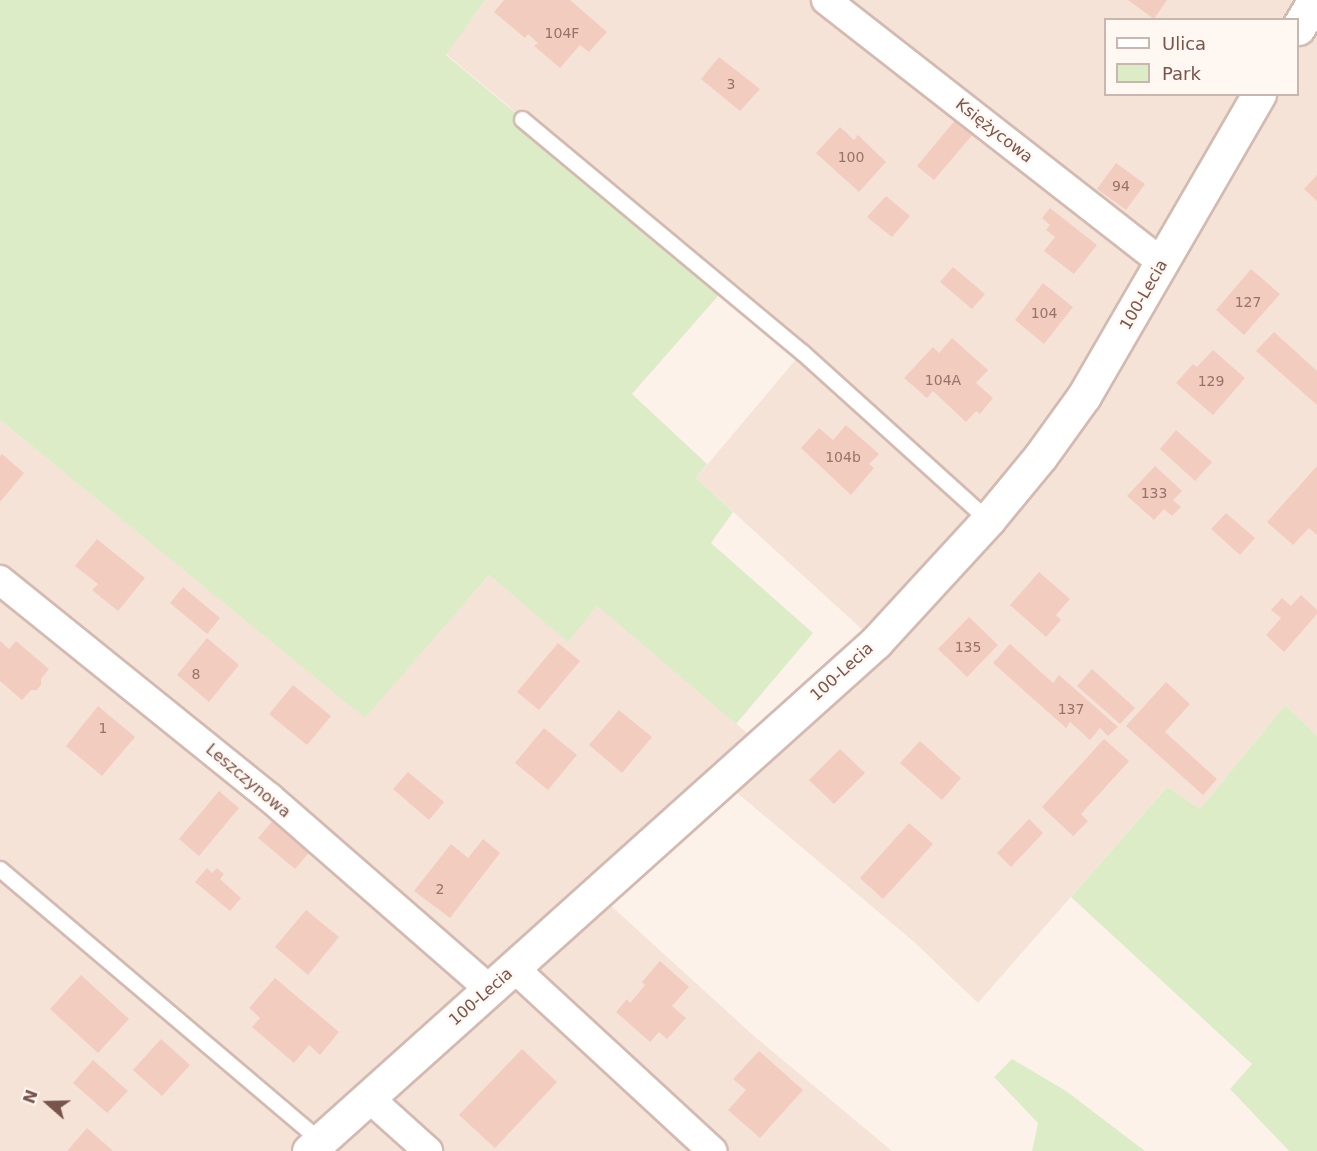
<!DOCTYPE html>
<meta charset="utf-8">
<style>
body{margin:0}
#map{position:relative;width:1317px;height:1151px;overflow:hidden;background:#fdf2ea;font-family:"DejaVu Sans",sans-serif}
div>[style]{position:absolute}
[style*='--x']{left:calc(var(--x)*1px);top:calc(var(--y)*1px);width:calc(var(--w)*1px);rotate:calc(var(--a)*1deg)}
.residential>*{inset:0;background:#f5e3d8}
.green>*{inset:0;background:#dcecc7}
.building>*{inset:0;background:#f3ccc0}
.roads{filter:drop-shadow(2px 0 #d3bab1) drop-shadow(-2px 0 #d3bab1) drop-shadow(0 2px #d3bab1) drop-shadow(0 -2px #d3bab1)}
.lane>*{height:15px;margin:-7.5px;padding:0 7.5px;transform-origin:7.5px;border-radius:7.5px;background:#fff}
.street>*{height:28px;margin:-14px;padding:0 14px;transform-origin:14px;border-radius:14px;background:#fff}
.secondary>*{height:33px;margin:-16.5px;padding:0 16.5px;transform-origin:16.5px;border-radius:16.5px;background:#fff}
span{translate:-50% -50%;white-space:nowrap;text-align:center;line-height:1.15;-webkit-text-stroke:4.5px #fff7f1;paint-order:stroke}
.number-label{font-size:14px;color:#987269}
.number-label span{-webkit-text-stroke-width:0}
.street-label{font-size:16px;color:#79544c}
.legend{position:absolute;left:1104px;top:18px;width:195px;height:78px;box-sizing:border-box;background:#fff7f1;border:2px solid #c9b6af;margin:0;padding:8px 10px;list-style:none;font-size:18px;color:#79544c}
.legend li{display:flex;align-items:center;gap:12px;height:30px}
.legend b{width:30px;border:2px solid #c9b6af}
.north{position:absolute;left:18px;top:1073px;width:60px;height:60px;-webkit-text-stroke:4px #fff7f1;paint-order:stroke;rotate:290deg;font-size:16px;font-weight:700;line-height:24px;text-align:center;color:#79544c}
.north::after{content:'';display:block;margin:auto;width:21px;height:27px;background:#79544c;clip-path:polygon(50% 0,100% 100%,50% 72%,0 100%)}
</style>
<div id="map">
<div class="residential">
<i style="clip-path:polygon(evenodd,485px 0,1317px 0,1317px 736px,1285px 705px,1200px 809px,1167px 787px,978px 1003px,913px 941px,723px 781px,597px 893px,754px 1036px,892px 1151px,0 1151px,0 420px,365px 717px,489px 575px,568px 641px,597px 606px,766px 749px,876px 642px,696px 478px,802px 352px,446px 54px,485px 0,1106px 20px,1298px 20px,1298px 94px,1106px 94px,1106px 20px)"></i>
</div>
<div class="green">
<i style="clip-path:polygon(0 0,485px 0,446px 55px,725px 288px,632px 394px,707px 464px,696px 478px,733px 512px,711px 543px,813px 633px,736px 724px,597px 606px,568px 642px,489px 575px,365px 718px,0 420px)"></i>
<i style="clip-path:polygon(1285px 705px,1317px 736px,1317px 1151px,1289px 1151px,1230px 1089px,1252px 1064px,1071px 897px,1167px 787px,1200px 809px)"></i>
<i style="clip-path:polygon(1012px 1059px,1066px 1091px,1145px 1151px,1032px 1151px,1038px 1123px,994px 1077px)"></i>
</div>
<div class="building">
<i style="clip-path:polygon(504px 0,570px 0,607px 32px,589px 52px,580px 45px,560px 68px,534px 46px,538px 43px,528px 34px,525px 38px,494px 12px)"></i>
<i style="clip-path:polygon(1128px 0,1167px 0,1154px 19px)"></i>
<i style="clip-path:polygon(719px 57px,760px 89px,740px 111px,701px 79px)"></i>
<i style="clip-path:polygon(957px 118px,974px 133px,934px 180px,917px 166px)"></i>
<i style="clip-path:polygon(840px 127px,854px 140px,858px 135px,886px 162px,859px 192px,816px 153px)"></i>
<i style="clip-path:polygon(1116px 163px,1145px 184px,1126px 210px,1097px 189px)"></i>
<i style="clip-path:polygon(1317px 175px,1317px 201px,1304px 189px)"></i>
<i style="clip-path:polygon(886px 196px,910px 216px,892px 237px,867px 217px)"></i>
<i style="clip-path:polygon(1050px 208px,1097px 245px,1074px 274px,1044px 251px,1055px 237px,1046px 230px,1050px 225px,1042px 218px)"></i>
<i style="clip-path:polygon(953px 267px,985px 294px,972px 309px,940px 282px)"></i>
<i style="clip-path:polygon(1251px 269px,1280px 294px,1244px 335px,1216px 310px)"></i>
<i style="clip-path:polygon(1043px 283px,1073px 307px,1044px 344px,1015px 320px)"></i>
<i style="clip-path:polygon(1274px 332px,1317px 371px,1317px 405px,1256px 351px)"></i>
<i style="clip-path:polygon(952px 338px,988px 370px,976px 383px,993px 398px,980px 414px,976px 411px,966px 422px,933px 391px,927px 398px,904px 378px,933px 347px,939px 353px)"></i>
<i style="clip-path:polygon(1213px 350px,1245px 378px,1213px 415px,1176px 383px,1193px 364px,1197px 367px)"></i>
<i style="clip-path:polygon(846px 425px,879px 454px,869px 464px,874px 468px,851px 495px,801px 448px,819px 428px,833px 440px)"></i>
<i style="clip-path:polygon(1176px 430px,1212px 462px,1195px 481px,1160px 449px)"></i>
<i style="clip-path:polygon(2px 454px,24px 473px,0 502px,0 456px)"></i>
<i style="clip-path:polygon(1155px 466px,1182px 491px,1173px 500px,1181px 507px,1172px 516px,1164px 509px,1154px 520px,1127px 496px)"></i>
<i style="clip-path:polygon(1317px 466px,1317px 535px,1309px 528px,1293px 545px,1267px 522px)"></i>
<i style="clip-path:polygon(1226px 513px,1255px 538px,1240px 555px,1211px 529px)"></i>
<i style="clip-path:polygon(97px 539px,145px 578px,118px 611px,92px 590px,98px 584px,75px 566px)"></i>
<i style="clip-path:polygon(1039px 572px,1070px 599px,1056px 615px,1061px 620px,1046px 637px,1010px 605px)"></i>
<i style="clip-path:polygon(183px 587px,220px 618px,207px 634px,170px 603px)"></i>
<i style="clip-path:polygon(1301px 595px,1317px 610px,1317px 614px,1284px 652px,1266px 635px,1281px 618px,1271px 610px,1282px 598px,1291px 606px)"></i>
<i style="clip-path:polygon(969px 617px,998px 645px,967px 677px,938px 649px)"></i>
<i style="clip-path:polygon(207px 638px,239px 665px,209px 702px,177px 675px)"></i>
<i style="clip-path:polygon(0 641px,9px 649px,16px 641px,49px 669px,41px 679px,41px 685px,37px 690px,31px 690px,22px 700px,0 681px)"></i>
<i style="clip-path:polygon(558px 643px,580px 661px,539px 710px,517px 692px)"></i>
<i style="clip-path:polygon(1010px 644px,1053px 683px,1059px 675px,1118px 727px,1108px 736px,1100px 728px,1090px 740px,1070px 722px,1066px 728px,993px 663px)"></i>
<i style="clip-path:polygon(1092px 669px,1135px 708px,1120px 724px,1077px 686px)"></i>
<i style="clip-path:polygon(1166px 682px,1190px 704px,1165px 732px,1217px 779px,1203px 795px,1126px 726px)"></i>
<i style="clip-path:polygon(293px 685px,331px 716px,307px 745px,269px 714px)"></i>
<i style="clip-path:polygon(98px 706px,135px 737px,102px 776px,66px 746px)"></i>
<i style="clip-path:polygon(619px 710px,652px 737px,622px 773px,589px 745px)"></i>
<i style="clip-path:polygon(544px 728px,577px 755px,548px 790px,515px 763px)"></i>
<i style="clip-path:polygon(1104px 739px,1129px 761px,1081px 814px,1088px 821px,1073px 836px,1042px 807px)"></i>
<i style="clip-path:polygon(920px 741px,961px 778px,942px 800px,900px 763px)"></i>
<i style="clip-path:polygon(840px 749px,865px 773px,834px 804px,809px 780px)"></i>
<i style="clip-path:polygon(408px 772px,444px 802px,429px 820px,393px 789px)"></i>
<i style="clip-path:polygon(219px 791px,239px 808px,199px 856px,179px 839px)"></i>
<i style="clip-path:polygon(275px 818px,312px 849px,295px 869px,258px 838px)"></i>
<i style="clip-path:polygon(1029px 819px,1043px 833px,1011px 867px,997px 853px)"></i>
<i style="clip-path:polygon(909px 823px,933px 844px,883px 899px,860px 878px)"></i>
<i style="clip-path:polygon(483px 839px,500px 853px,450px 918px,414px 891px,451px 844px,468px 858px)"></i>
<i style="clip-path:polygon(207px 868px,212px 873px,217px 868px,224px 874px,220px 879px,241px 898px,230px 911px,195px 882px)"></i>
<i style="clip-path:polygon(306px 910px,339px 937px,308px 975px,275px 947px)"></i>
<i style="clip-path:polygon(660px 961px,689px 987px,672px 1006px,686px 1018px,667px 1039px,659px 1032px,650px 1042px,616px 1012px,627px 999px,630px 1003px,645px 985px,642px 982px)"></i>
<i style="clip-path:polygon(81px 975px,129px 1019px,98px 1053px,50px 1009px)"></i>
<i style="clip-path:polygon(275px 978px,339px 1032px,320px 1055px,309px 1045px,294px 1063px,252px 1027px,260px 1018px,249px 1008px)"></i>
<i style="clip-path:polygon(161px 1039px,190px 1065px,162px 1096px,133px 1070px)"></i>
<i style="clip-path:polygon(522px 1049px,557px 1082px,495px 1148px,459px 1115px)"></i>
<i style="clip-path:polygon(759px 1051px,803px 1090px,760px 1138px,728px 1110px,746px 1090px,733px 1079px)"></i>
<i style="clip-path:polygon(93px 1060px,128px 1091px,107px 1113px,73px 1083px)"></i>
<i style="clip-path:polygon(87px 1128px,113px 1151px,67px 1151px)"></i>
</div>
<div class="roads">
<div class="lane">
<i style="--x:522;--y:119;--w:364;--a:39.8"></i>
<i style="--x:802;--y:352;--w:251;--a:42.1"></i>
<i style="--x:0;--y:869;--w:419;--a:40.3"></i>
</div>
<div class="street">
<i style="--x:826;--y:0;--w:427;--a:38"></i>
<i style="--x:0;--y:580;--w:346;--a:38.9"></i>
<i style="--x:269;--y:797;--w:292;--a:41.1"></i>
<i style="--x:514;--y:968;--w:270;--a:42.7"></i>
<i style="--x:368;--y:1097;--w:81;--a:42"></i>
</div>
<div class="secondary">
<i style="--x:1298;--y:28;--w:33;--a:-59"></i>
<i style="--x:309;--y:1151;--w:762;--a:-41.91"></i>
<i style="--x:876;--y:642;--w:166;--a:-47.4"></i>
<i style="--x:988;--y:520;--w:82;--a:-50.5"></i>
<i style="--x:1040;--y:457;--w:75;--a:-54.2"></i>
<i style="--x:1084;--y:396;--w:349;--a:-59.9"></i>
</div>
</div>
<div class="number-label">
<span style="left:562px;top:33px">104F</span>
<span style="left:731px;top:84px">3</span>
<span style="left:851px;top:157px">100</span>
<span style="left:1121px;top:186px">94</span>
<span style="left:1248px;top:302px">127</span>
<span style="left:1044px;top:313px">104</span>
<span style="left:943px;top:380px">104A</span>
<span style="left:1211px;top:381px">129</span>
<span style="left:843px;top:457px">104b</span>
<span style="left:1154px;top:493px">133</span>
<span style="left:968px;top:647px">135</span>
<span style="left:196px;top:674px">8</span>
<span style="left:1071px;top:709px">137</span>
<span style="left:103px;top:728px">1</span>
<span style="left:440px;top:889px">2</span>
</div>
<div class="street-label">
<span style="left:994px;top:131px;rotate:38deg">Księżycowa</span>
<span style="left:1144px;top:295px;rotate:-60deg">100-Lecia</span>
<span style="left:842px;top:672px;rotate:-42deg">100-Lecia</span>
<span style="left:248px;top:781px;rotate:40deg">Leszczynowa</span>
<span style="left:481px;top:997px;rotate:-41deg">100-Lecia</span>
</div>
<ul class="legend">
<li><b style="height:8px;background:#fff"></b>Ulica</li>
<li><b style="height:16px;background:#dcecc7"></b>Park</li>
</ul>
<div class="north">N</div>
</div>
